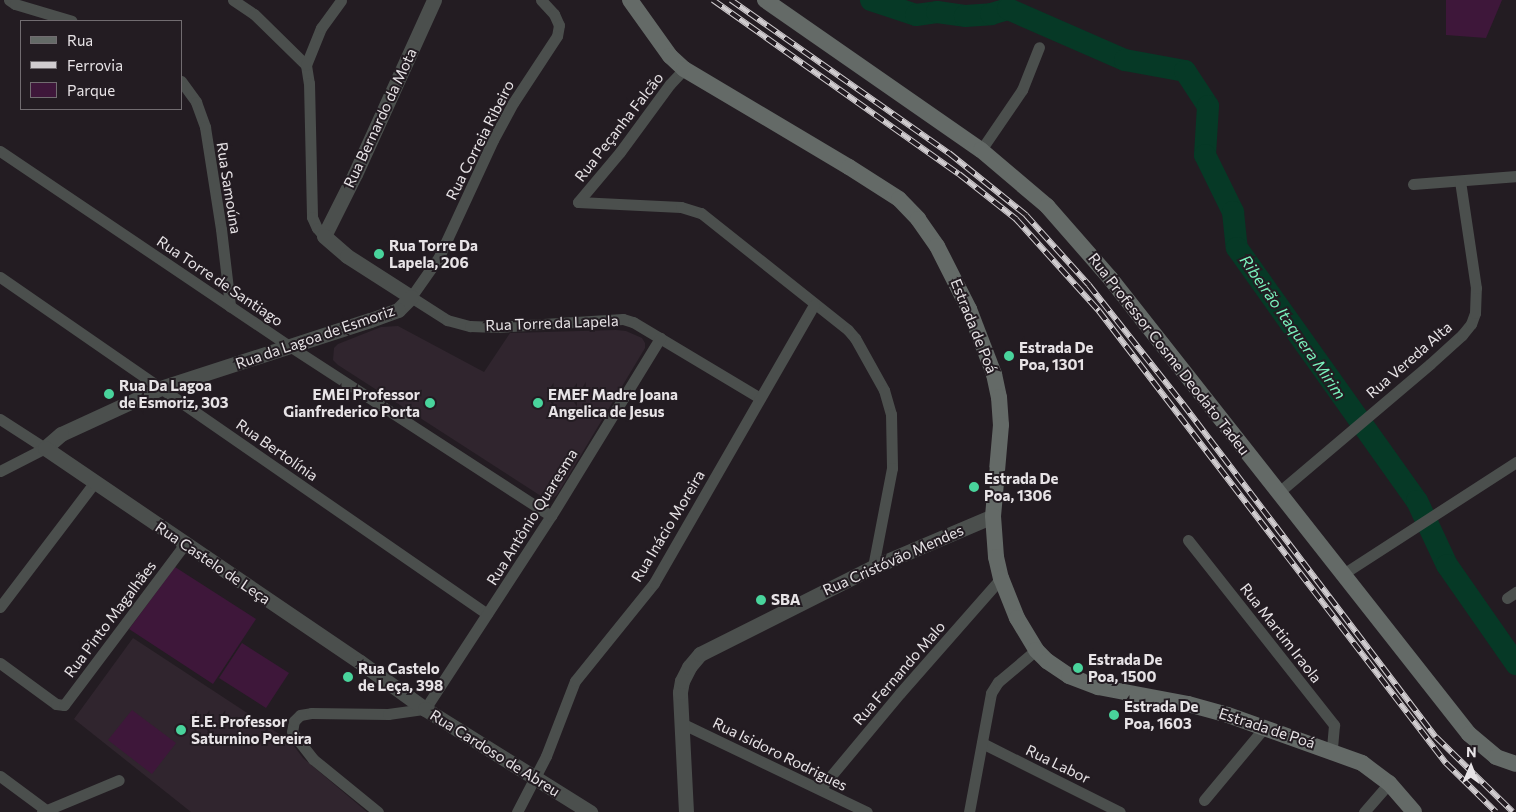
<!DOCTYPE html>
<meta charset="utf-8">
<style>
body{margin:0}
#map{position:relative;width:1516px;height:812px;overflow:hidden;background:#231c22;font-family:Commissioner,sans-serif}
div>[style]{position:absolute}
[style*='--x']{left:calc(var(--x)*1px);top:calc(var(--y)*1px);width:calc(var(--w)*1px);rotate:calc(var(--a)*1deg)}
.built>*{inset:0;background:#30252e}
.green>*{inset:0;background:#3e173a}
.river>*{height:22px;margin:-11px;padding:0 11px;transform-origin:11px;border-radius:11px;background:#063926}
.minor>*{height:11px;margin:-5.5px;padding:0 5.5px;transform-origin:5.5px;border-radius:5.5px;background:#4b4f4d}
.tertiary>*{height:15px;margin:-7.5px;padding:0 7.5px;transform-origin:7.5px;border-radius:7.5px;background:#4b4f4d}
.secondary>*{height:16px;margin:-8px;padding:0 8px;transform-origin:8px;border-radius:8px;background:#646a67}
.rail>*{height:5.5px;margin-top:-2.75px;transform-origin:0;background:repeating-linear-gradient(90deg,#231c22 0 11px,#d0cccf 0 22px);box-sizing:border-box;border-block:1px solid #d0cccf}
.dots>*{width:14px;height:14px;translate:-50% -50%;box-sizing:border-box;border:2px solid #231c22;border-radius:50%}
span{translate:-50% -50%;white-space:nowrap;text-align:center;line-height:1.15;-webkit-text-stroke:4px #231c22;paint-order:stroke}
.street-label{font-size:15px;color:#e7e3e6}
.poi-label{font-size:15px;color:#e7e3e6;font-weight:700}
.left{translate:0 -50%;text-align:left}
.right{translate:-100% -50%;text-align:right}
.water-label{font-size:16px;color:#7af2bd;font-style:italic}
.legend{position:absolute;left:20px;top:20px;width:162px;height:90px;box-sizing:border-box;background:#231c22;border:1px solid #716c70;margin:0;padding:6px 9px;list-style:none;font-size:15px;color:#e7e3e6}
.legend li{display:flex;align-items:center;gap:10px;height:25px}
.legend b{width:25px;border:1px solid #716c70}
.north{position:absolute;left:1446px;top:742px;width:50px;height:50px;-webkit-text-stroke:4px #231c22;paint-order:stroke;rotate:1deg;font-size:14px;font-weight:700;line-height:20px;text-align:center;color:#e7e3e6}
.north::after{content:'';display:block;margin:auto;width:18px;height:22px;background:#e7e3e6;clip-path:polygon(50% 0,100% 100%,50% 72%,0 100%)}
</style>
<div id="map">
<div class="built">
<i style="clip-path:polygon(398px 326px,484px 372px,510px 333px,616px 330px,626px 331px,642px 338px,645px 343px,645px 348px,557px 495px,551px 500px,544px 498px,338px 365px,333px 360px,334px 348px,338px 344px,381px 327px)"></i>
<i style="clip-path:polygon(133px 638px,290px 741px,303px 758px,367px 812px,191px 812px,74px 719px)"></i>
</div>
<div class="green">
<i style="clip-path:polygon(1446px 0,1502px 0,1486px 38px,1446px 35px)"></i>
<i style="clip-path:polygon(175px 567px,256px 619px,213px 684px,129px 629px)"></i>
<i style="clip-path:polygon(242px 643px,289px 673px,266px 708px,219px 678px)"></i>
<i style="clip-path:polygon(132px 710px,176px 743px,152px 774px,108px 740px)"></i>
</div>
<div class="river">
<i style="--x:871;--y:0;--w:47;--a:18.4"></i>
<i style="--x:916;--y:15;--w:21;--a:-8"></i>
<i style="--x:937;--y:12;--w:28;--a:8"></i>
<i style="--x:965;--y:16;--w:26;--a:-4"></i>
<i style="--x:991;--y:14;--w:18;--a:-16"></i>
<i style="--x:1008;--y:9;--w:128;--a:23.6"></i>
<i style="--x:1125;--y:60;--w:61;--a:10.4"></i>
<i style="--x:1185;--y:71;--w:42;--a:56.7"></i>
<i style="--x:1208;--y:106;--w:49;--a:93.5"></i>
<i style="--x:1205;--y:155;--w:64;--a:63.8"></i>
<i style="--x:1233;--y:212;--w:36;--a:84"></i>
<i style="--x:1237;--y:248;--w:310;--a:54.6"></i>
<i style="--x:1417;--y:501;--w:71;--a:64.9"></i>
<i style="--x:1447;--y:565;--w:121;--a:55.1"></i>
</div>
<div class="minor">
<i style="--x:9;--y:0;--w:7;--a:34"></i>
<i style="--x:15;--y:4;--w:59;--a:16.6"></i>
<i style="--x:233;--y:0;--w:25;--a:34"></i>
<i style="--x:254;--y:14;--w:73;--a:44.4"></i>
<i style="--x:306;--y:65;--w:18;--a:81"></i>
<i style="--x:309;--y:83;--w:134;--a:88.7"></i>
<i style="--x:312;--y:217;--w:12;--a:66"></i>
<i style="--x:317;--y:228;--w:11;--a:49"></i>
<i style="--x:541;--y:0;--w:19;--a:47"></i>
<i style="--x:554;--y:14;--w:12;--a:66"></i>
<i style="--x:559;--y:25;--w:11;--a:100"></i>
<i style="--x:557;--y:36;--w:80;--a:123.3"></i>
<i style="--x:513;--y:103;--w:42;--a:118.4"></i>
<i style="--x:493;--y:140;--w:129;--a:114.8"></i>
<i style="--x:439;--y:257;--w:49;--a:125"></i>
<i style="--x:411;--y:297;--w:43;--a:32.6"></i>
<i style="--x:447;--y:320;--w:24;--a:15"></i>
<i style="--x:470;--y:326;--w:27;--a:2"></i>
<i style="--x:497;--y:327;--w:126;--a:-3.6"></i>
<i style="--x:623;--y:319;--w:10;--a:17"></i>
<i style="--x:633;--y:322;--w:148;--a:30.9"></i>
<i style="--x:306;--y:65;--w:40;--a:-68"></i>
<i style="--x:321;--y:28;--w:34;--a:-54"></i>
<i style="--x:181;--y:81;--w:26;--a:54"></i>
<i style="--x:196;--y:102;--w:27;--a:70"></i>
<i style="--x:205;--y:127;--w:103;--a:81.1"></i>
<i style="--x:221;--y:229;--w:78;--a:83.3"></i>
<i style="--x:981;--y:150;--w:73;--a:-55.7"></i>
<i style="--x:1022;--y:90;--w:46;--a:-68.4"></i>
<i style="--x:0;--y:151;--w:351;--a:34"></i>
<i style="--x:291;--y:347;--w:310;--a:33"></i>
<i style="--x:1413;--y:184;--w:103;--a:-4.4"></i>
<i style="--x:578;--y:202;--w:103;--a:2.8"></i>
<i style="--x:681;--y:207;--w:21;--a:17"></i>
<i style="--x:701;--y:213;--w:188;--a:38.5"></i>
<i style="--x:848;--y:330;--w:11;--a:49"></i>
<i style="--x:855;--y:338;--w:60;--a:60.9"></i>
<i style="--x:884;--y:390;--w:25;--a:74"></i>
<i style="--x:891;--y:414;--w:54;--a:88.9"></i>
<i style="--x:892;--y:468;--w:101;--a:100.9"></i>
<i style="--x:578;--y:202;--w:65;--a:-50"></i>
<i style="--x:620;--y:152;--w:84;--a:-53.7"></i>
<i style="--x:670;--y:84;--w:21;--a:-47"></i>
<i style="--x:0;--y:277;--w:592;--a:34.68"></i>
<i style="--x:0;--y:419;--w:54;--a:32.8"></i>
<i style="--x:0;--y:471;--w:51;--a:-27.1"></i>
<i style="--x:1279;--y:492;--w:198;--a:-40.3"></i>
<i style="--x:1430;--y:364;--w:43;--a:-42.2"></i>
<i style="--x:1462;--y:335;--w:14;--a:-51"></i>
<i style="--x:1471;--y:324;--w:12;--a:-70"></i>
<i style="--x:1475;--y:313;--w:25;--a:-88"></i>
<i style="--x:1476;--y:288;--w:108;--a:-98.5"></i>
<i style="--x:1188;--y:540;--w:236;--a:51.7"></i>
<i style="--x:1334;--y:725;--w:25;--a:95"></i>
<i style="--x:1343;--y:574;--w:206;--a:-32.9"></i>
<i style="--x:1507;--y:598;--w:11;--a:-34"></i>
<i style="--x:0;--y:607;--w:157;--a:-52.8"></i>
<i style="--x:0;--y:663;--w:69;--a:36.2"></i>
<i style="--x:56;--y:704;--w:8;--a:7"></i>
<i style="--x:64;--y:705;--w:201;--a:-53.1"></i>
<i style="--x:681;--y:723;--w:206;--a:25.6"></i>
<i style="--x:982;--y:743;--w:154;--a:26.6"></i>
<i style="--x:0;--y:776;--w:57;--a:36.5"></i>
<i style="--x:820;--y:789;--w:125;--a:-50.2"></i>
<i style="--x:900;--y:693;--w:153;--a:-48.7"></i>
<i style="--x:1204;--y:800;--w:94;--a:-50.2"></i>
<i style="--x:42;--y:812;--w:83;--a:-22.6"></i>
<i style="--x:378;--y:812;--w:84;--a:-140.8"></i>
<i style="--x:313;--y:759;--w:34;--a:-128"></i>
<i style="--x:292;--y:732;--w:11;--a:-80"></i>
<i style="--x:294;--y:721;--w:8;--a:-45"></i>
<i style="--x:300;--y:715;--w:11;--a:-10"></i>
<i style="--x:311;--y:713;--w:77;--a:0.7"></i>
<i style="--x:388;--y:714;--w:37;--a:-8"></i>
<i style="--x:425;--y:709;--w:230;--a:-56.9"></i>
<i style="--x:551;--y:516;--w:209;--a:-58.5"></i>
<i style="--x:517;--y:812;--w:63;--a:-62.6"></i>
<i style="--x:546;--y:756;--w:80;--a:-68.9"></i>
<i style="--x:575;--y:681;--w:126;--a:-51.1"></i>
<i style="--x:654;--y:583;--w:321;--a:-60.1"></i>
<i style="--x:969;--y:812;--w:121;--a:-79.5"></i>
<i style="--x:991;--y:693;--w:13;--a:-58"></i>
<i style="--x:998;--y:682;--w:50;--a:-40.1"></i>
<i style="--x:1364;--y:812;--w:38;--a:-49"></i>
</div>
<div class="tertiary">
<i style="--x:434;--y:0;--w:191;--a:114.4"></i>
<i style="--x:355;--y:174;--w:69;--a:116.6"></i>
<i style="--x:324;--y:236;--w:30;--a:41"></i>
<i style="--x:347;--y:256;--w:76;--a:32.6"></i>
<i style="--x:411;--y:297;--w:18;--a:135"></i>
<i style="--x:398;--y:310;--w:30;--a:160"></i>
<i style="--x:370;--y:320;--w:220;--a:162"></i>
<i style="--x:161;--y:388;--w:110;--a:155.3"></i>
<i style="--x:61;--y:434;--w:21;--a:139"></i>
<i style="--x:45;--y:448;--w:381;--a:34.2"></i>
<i style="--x:360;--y:662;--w:80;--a:35.9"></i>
<i style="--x:425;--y:709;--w:195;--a:32"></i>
<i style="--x:686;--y:812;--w:120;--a:-92.9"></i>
<i style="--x:680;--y:692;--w:11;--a:-80"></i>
<i style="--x:682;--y:681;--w:16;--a:-63"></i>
<i style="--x:689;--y:667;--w:17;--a:-50"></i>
<i style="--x:700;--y:654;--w:194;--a:-26.7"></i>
<i style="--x:873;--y:567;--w:130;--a:-23"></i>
</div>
<div class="secondary">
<i style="--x:630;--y:0;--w:69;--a:54.5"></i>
<i style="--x:670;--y:56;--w:19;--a:43"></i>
<i style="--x:684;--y:69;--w:192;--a:30.7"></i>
<i style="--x:849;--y:167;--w:59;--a:32.6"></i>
<i style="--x:899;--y:199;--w:28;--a:46"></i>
<i style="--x:918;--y:219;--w:33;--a:55"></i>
<i style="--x:937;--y:246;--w:71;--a:63.1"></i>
<i style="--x:969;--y:309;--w:70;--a:69"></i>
<i style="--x:994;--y:374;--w:24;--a:78"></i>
<i style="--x:999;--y:397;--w:28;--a:86"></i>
<i style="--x:1001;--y:425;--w:91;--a:95"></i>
<i style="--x:993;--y:516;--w:41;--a:85.8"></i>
<i style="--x:996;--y:557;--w:22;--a:77"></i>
<i style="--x:1001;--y:578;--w:43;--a:68.2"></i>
<i style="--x:1017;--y:618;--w:37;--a:59"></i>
<i style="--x:1036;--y:650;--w:16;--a:45"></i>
<i style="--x:1047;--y:661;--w:27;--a:34"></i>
<i style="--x:1069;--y:676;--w:31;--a:21"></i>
<i style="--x:1098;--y:687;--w:92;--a:10.7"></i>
<i style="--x:1188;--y:704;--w:41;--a:15.4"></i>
<i style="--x:1228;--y:715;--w:142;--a:19.7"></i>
<i style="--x:1362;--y:763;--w:34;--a:37"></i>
<i style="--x:1389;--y:783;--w:38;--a:49"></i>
<i style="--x:765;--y:0;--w:263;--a:34.8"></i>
<i style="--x:981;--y:150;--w:87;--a:40.3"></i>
<i style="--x:1047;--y:206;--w:96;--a:48.8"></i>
<i style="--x:1110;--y:278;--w:580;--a:51.79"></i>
<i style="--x:1469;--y:734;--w:35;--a:40"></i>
<i style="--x:1496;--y:757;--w:21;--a:19"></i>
</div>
<div class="rail">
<i style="--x:713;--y:0;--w:301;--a:35.3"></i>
<i style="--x:959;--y:174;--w:73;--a:38.3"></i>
<i style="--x:1016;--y:219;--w:124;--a:47.9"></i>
<i style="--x:1099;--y:311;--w:570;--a:52.49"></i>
<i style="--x:1446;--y:763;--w:70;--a:44.4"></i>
<i style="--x:731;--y:0;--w:266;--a:35.1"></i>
<i style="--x:949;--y:153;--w:99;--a:38.8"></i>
<i style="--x:1026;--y:215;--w:94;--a:48"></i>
<i style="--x:1089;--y:285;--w:152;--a:51.7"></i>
<i style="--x:1183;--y:404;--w:418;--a:52.8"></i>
<i style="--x:1436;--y:737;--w:107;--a:44.2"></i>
</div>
<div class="dots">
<i style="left:379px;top:254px;background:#49d49c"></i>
<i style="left:1009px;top:356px;background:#49d49c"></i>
<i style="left:109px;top:394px;background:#49d49c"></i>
<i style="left:430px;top:403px;background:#49d49c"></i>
<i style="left:538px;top:403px;background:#49d49c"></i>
<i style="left:974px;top:487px;background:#49d49c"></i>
<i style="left:761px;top:600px;background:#49d49c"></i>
<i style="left:1078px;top:668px;background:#49d49c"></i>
<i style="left:348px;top:677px;background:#49d49c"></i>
<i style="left:1114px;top:715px;background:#49d49c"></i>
<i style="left:181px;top:730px;background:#49d49c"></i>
</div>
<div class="street-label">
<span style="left:380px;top:118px;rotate:-65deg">Rua Bernardo da Mota</span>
<span style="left:619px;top:127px;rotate:-52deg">Rua Peçanha Falcão</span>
<span style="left:480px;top:140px;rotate:-63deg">Rua Correia Ribeiro</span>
<span style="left:229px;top:188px;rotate:81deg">Rua Samoúna</span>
<span style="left:220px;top:281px;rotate:34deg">Rua Torre de Santiago</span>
<span style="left:552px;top:323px;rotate:-2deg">Rua Torre da Lapela</span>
<span style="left:974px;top:326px;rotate:68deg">Estrada de Poá</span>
<span style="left:315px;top:337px;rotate:-19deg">Rua da Lagoa de Esmoriz</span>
<span style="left:1169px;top:354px;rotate:52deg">Rua Professor Cosme Deodato Tadeu</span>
<span style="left:1409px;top:360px;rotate:-41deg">Rua Vereda Alta</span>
<span style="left:277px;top:450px;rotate:35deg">Rua Bertolínia</span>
<span style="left:532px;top:517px;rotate:-58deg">Rua Antônio Quaresma</span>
<span style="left:668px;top:526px;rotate:-59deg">Rua Inácio Moreira</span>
<span style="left:893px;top:560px;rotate:-24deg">Rua Cristóvão Mendes</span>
<span style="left:213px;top:563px;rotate:34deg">Rua Castelo de Leça</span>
<span style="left:110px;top:619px;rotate:-53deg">Rua Pinto Magalhães</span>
<span style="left:1281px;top:633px;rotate:52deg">Rua Martim Iraola</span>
<span style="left:899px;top:673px;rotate:-49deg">Rua Fernando Malo</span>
<span style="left:1267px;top:728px;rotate:18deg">Estrada de Poá</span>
<span style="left:495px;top:753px;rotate:32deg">Rua Cardoso de Abreu</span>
<span style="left:780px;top:754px;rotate:26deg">Rua Isidoro Rodrigues</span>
<span style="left:1058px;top:764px;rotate:26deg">Rua Labor</span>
</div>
<div class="poi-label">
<span class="left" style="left:389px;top:254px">Rua Torre Da<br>Lapela, 206</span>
<span class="left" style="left:1019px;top:356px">Estrada De<br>Poa, 1301</span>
<span class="left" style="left:119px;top:394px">Rua Da Lagoa<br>de Esmoriz, 303</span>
<span class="right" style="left:420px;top:403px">EMEI Professor<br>Gianfrederico Porta</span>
<span class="left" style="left:548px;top:403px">EMEF Madre Joana<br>Angelica de Jesus</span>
<span class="left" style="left:984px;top:487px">Estrada De<br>Poa, 1306</span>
<span class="left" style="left:771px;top:600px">SBA</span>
<span class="left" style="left:1088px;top:668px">Estrada De<br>Poa, 1500</span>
<span class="left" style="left:358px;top:677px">Rua Castelo<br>de Leça, 398</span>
<span class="left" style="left:1124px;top:715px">Estrada De<br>Poa, 1603</span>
<span class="left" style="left:191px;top:730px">E.E. Professor<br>Saturnino Pereira</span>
</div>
<div class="water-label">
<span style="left:1293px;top:327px;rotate:55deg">Ribeirão Itaquera Mirim</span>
</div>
<ul class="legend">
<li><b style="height:6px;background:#646a67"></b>Rua</li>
<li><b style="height:6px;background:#d0cccf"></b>Ferrovia</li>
<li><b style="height:14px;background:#3e173a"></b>Parque</li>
</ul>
<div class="north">N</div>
</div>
